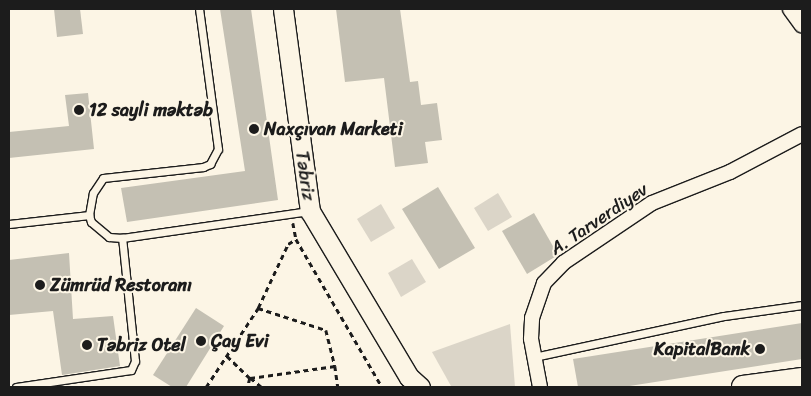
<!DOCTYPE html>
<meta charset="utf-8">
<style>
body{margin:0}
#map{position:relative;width:811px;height:396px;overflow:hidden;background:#fcf5e5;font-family:Sriracha,sans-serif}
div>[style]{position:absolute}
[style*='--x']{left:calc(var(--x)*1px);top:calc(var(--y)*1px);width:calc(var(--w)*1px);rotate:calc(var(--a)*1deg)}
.green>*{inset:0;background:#dbd5c8}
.building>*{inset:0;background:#c4c0b3}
.path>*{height:2.5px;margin-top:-1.25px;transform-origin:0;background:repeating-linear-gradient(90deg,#1c1c1c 0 5px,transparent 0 9px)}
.roads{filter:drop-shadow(1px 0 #1c1c1c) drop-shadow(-1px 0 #1c1c1c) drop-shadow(0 1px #1c1c1c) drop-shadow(0 -1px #1c1c1c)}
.service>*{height:7px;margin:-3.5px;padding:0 3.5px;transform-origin:3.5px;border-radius:3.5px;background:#fcf5e5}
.minor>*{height:14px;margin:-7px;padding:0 7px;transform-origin:7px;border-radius:7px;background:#fcf5e5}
.tertiary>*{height:16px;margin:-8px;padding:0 8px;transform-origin:8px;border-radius:8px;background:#fcf5e5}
.secondary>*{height:19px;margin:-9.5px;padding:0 9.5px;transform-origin:9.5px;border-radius:9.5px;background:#fcf5e5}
.trunk>*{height:22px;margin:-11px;padding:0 11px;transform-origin:11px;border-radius:11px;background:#fcf5e5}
.dots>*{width:14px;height:14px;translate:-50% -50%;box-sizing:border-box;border:2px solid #fcf5e5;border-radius:50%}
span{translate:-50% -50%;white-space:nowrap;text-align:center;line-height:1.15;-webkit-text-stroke:4px #fcf5e5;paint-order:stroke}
.poi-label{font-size:18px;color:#1c1c1c;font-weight:700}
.left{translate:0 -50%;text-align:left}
.right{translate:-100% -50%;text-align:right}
.street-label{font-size:18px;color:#1c1c1c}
.frame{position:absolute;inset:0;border:10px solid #1c1c1c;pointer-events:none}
</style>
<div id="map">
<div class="green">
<i style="clip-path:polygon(498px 193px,512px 217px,488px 231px,474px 208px)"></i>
<i style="clip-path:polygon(381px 204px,395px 228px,371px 242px,357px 219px)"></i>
<i style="clip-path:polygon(412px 259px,426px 282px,401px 297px,388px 273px)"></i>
<i style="clip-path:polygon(510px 324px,515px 387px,451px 386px,432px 352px)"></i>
</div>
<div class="building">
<i style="clip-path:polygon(54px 9px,80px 9px,83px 34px,57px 37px)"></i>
<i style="clip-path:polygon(220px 9px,251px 9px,278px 200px,127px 222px,121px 188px,245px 171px)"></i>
<i style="clip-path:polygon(336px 9px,400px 9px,410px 82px,418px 81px,421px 105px,437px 103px,442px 140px,425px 142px,428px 163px,395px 167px,384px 78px,345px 82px)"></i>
<i style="clip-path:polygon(88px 93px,94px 149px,9px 158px,9px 132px,69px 126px,65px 95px)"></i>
<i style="clip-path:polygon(438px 187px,475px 248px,439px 269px,402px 209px)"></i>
<i style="clip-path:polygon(534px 213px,558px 255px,527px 274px,502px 231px)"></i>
<i style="clip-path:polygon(69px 253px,73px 319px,113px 316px,120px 366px,62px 375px,53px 311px,9px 315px,9px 260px)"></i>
<i style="clip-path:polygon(196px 308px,224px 326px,186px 387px,172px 387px,153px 375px)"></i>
<i style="clip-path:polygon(802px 323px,802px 359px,623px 387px,578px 387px,573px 359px)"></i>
</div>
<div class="path">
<i style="--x:293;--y:223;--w:16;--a:79"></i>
<i style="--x:258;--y:308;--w:71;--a:17.9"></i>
<i style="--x:326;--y:330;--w:37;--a:76"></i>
<i style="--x:335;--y:366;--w:21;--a:82"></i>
<i style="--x:227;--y:356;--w:32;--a:44"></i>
<i style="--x:250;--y:378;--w:9;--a:103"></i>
<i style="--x:206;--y:387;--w:95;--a:-56.6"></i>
<i style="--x:258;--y:308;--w:71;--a:-64.9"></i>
<i style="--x:288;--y:244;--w:9;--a:-32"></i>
<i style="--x:296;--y:239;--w:171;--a:59.8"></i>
<i style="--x:261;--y:387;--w:14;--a:-141"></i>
<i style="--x:250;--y:378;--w:86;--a:-8"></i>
</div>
<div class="roads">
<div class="service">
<i style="--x:9;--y:224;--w:81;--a:-6.4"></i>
<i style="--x:122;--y:238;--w:13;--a:-176"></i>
<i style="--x:109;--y:237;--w:23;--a:-140"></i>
<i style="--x:91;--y:222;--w:7;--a:-106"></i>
<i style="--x:89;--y:215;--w:22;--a:-80"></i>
<i style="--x:93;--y:193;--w:18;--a:-56"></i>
<i style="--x:103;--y:178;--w:101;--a:-6.3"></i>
<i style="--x:203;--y:167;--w:8;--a:-23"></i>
<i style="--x:210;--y:164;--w:17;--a:-62"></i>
<i style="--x:218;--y:149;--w:141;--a:-97.7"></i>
<i style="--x:534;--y:357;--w:194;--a:-12.2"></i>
<i style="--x:724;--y:316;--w:79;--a:-8"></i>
<i style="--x:16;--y:387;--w:116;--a:-8.4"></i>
<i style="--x:131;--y:370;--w:10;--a:-66"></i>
<i style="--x:135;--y:361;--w:124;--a:-96"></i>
<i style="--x:122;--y:238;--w:189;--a:-8.2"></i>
</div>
<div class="minor">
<i style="--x:540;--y:387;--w:49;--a:-100.6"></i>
<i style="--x:531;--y:339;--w:21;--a:-87"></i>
<i style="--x:532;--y:318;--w:37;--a:-71"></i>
<i style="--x:544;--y:283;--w:28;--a:-46"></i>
<i style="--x:563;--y:263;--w:107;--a:-34"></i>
<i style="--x:652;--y:203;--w:84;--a:-21.7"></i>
<i style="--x:730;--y:172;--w:81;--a:-27.8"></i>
</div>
<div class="tertiary">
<i style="--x:791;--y:9;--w:19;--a:54"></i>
</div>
<div class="secondary">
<i style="--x:283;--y:9;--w:204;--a:82.4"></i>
<i style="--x:310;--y:211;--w:193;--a:59.2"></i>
<i style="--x:409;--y:377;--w:15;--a:42"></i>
</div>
<div class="trunk">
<i style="--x:743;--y:387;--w:60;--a:-7.7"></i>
</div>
</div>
<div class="dots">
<i style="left:79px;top:110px;background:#1c1c1c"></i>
<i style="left:254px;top:129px;background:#1c1c1c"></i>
<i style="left:40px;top:285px;background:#1c1c1c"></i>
<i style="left:201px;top:341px;background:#1c1c1c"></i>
<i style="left:87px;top:345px;background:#1c1c1c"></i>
<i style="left:760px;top:349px;background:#1c1c1c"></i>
</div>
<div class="poi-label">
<span class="left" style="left:89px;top:110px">12 sayli məktəb</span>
<span class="left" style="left:264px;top:129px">Naxçıvan Marketi</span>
<span class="left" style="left:50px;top:285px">Zümrüd Restoranı</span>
<span class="left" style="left:211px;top:341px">Çay Evi</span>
<span class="left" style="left:97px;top:345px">Təbriz Otel</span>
<span class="right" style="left:750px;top:349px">KapitalBank</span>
</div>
<div class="street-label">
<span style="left:305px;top:176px;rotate:82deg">Təbriz</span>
<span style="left:599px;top:219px;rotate:-34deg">A. Tarverdiyev</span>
</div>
<div class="frame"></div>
</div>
